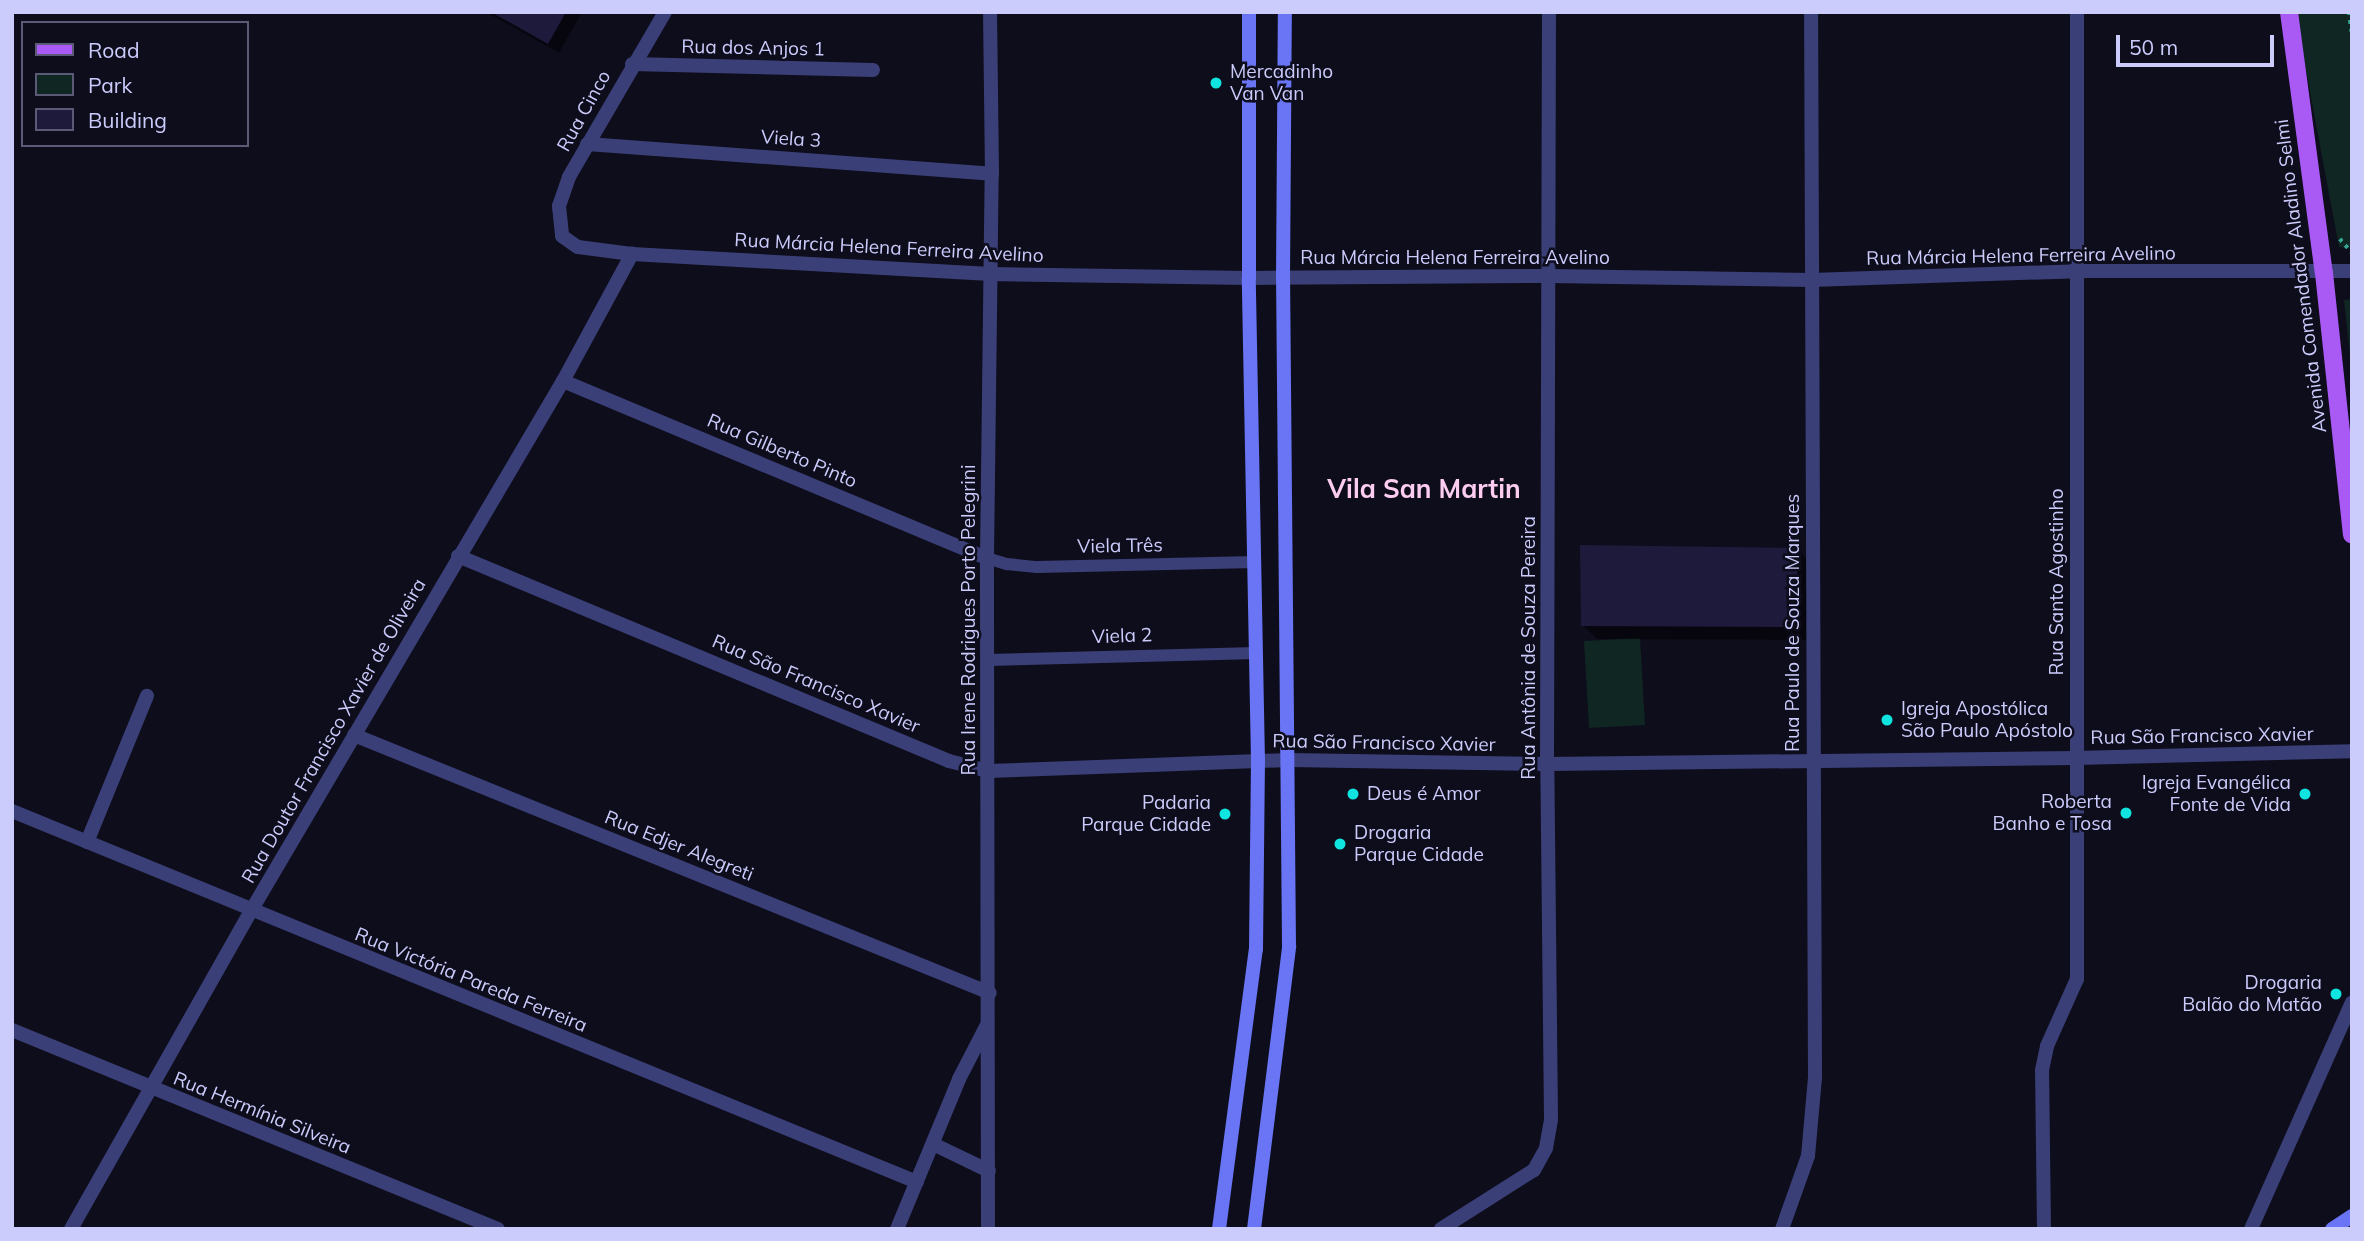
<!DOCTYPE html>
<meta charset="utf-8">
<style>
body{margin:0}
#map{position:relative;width:2364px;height:1241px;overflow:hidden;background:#0e0d1c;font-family:Mulish,sans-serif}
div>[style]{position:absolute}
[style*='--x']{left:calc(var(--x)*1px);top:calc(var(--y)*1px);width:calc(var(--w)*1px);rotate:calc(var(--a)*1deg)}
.green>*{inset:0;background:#102622}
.shadow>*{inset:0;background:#0007}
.building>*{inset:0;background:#1d1a3c}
.path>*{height:3.5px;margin-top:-1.75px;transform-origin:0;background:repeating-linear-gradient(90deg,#35a693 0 3.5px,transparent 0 8.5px)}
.lane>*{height:12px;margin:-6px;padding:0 6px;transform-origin:6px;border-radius:6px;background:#3b3f78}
.street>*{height:14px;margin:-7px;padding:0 7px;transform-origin:7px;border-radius:7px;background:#3b3f78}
.secondary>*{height:14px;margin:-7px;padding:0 7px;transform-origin:7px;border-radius:7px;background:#6975f5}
.primary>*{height:18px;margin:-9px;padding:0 9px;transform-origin:9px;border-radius:9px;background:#a95af4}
.dots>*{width:19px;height:19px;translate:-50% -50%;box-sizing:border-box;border:4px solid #0e0d1c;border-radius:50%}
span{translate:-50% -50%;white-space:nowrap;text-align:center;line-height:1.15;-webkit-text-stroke:5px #0e0d1c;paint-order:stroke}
.street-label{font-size:19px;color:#cbcbfc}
.poi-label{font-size:19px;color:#cbcbfc}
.left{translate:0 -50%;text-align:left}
.right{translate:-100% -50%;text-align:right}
.district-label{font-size:26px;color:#fccdf0;font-weight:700}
.frame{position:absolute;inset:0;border:14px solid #cbcbfc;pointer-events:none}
.legend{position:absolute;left:21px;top:21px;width:228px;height:126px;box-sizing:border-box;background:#0e0d1c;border:2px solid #5a5976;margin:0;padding:9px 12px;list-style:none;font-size:21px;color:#cbcbfc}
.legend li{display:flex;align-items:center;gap:14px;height:35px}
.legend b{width:35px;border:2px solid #5a5976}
.scale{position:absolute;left:2116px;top:35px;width:158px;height:32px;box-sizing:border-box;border:4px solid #cbcbfc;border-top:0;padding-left:9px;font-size:21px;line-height:24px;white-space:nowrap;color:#cbcbfc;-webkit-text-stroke:5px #0e0d1c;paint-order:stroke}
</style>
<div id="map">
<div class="green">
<i style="clip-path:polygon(2295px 12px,2350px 12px,2352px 249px,2339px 247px)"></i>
<i style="clip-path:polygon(2352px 299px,2352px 374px,2344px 300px)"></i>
<i style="clip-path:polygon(1640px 638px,1645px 725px,1589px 728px,1584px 641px)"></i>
</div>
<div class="shadow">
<i style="clip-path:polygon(486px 12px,582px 12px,559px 53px)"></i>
<i style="clip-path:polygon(1798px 550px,1812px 564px,1809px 640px,1597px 639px,1583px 625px)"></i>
</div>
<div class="building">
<i style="clip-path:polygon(491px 12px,566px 12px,548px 44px)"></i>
<i style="clip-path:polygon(1580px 545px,1798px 548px,1796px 627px,1581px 626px)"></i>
</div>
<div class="path">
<i style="--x:2349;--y:12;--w:21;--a:82"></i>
<i style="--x:2340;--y:239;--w:18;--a:49"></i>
</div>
<div class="lane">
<i style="--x:987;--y:558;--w:21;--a:17"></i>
<i style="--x:1007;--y:564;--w:30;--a:6"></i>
<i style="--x:1037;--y:567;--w:218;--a:-1.3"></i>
<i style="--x:989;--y:660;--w:268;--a:-1.5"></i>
</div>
<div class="street">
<i style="--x:665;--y:12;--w:191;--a:120.2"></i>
<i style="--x:569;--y:177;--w:31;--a:109"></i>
<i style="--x:559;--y:206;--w:30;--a:84"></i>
<i style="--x:562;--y:236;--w:19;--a:35"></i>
<i style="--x:578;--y:247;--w:54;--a:7.4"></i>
<i style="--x:632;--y:254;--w:359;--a:3.2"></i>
<i style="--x:990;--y:274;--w:259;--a:0.9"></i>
<i style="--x:1249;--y:278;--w:301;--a:-0.4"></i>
<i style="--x:1550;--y:276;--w:261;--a:0.9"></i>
<i style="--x:1811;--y:280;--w:267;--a:-1.9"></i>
<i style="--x:2078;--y:271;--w:274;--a:0"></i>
<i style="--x:632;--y:64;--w:241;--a:1.4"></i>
<i style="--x:587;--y:144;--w:406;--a:4.2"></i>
<i style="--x:563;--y:381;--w:459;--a:22.7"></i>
<i style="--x:458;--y:556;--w:532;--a:22.66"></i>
<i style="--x:949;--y:761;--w:40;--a:14.4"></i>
<i style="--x:988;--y:771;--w:300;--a:-2.1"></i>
<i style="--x:1288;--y:760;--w:259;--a:0.9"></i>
<i style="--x:1547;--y:764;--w:528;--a:-0.65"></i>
<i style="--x:2075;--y:758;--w:277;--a:-1.4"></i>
<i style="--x:354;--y:735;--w:686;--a:22.08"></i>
<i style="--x:12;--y:811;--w:978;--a:22.29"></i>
<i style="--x:87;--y:842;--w:158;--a:-67.7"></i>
<i style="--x:12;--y:1030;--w:525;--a:22.27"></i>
<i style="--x:933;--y:1144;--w:62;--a:25.7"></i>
<i style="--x:71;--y:1229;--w:365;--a:-60.5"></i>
<i style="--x:251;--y:911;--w:615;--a:-59.52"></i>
<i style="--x:563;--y:381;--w:145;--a:-61.5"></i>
<i style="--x:897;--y:1229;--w:162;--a:-67.5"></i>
<i style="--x:959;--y:1079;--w:61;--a:-62.6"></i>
<i style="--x:988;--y:1229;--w:671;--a:-90.09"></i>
<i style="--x:987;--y:558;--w:384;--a:-89.3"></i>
<i style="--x:992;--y:174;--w:162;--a:-90.7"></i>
<i style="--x:1441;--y:1229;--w:110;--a:-32.4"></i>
<i style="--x:1534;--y:1170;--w:25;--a:-61"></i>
<i style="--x:1546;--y:1148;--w:29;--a:-80"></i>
<i style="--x:1551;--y:1119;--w:355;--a:-90.6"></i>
<i style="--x:1547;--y:764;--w:752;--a:-89.85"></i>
<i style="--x:1782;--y:1229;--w:77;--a:-70.4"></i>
<i style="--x:1808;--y:1156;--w:78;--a:-84.9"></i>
<i style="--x:1815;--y:1078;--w:1066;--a:-90.21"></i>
<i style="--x:2044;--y:1229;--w:159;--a:-90.7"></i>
<i style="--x:2042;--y:1070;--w:25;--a:-78"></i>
<i style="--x:2047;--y:1046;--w:73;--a:-65.9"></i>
<i style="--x:2077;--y:979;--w:967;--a:-90"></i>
<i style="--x:2251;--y:1229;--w:248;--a:-66"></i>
</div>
<div class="secondary">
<i style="--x:1219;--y:1229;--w:282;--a:-82.5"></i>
<i style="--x:1256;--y:949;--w:188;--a:-89.4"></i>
<i style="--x:1258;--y:761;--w:483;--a:-91.1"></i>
<i style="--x:1249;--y:278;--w:266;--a:-90"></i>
<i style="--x:1254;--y:1229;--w:285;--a:-82.9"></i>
<i style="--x:1289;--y:946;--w:669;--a:-90.51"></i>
<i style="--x:1283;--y:277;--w:265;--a:-89.6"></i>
<i style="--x:2332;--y:1229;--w:24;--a:-33"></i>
</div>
<div class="primary">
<i style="--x:2289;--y:12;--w:263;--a:82.4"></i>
<i style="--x:2324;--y:273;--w:263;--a:83.9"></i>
</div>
<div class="dots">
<i style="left:1216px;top:83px;background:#0fe4e1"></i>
<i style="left:1887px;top:720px;background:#0fe4e1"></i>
<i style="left:1353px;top:794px;background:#0fe4e1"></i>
<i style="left:2305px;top:794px;background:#0fe4e1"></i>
<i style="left:2126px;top:813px;background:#0fe4e1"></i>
<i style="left:1225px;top:814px;background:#0fe4e1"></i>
<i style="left:1340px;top:844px;background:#0fe4e1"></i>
<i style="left:2336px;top:994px;background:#0fe4e1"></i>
</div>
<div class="street-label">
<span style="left:753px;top:48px;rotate:1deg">Rua dos Anjos 1</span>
<span style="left:584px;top:111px;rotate:-61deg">Rua Cinco</span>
<span style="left:791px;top:139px;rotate:4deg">Viela 3</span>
<span style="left:889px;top:248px;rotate:3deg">Rua Márcia Helena Ferreira Avelino</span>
<span style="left:2021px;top:256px;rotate:-1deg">Rua Márcia Helena Ferreira Avelino</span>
<span style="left:1455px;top:258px">Rua Márcia Helena Ferreira Avelino</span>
<span style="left:2301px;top:276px;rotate:-97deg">Avenida Comendador Aladino Selmi</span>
<span style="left:782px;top:451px;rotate:23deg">Rua Gilberto Pinto</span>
<span style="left:1120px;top:546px;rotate:-1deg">Viela Três</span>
<span style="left:2057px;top:582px;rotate:-90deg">Rua Santo Agostinho</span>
<span style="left:969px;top:620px;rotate:-90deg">Rua Irene Rodrigues Porto Pelegrini</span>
<span style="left:1793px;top:623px;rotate:-90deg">Rua Paulo de Souza Marques</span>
<span style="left:1122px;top:636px;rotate:-2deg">Viela 2</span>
<span style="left:1529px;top:648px;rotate:-90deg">Rua Antônia de Souza Pereira</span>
<span style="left:816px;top:684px;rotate:23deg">Rua São Francisco Xavier</span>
<span style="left:334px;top:731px;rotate:-60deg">Rua Doutor Francisco Xavier de Oliveira</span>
<span style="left:2202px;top:736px;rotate:-1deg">Rua São Francisco Xavier</span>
<span style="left:1384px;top:743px;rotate:1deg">Rua São Francisco Xavier</span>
<span style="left:679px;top:846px;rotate:22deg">Rua Edjer Alegreti</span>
<span style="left:471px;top:980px;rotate:22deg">Rua Victória Pareda Ferreira</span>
<span style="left:262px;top:1113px;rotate:22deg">Rua Hermínia Silveira</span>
</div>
<div class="poi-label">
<span class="left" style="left:1230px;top:83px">Mercadinho<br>Van Van</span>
<span class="left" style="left:1901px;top:720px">Igreja Apostólica<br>São Paulo Apóstolo</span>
<span class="right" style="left:2291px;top:794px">Igreja Evangélica<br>Fonte de Vida</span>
<span class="left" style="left:1367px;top:794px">Deus é Amor</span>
<span class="right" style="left:2112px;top:813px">Roberta<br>Banho e Tosa</span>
<span class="right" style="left:1211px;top:814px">Padaria<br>Parque Cidade</span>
<span class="left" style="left:1354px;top:844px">Drogaria<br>Parque Cidade</span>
<span class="right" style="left:2322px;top:994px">Drogaria<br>Balão do Matão</span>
</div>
<div class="district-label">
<span style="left:1424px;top:489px">Vila San Martin</span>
</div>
<div class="frame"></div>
<ul class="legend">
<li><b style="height:9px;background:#a95af4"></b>Road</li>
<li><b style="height:19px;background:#102622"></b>Park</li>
<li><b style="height:19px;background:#1d1a3c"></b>Building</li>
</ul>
<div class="scale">50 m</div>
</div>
